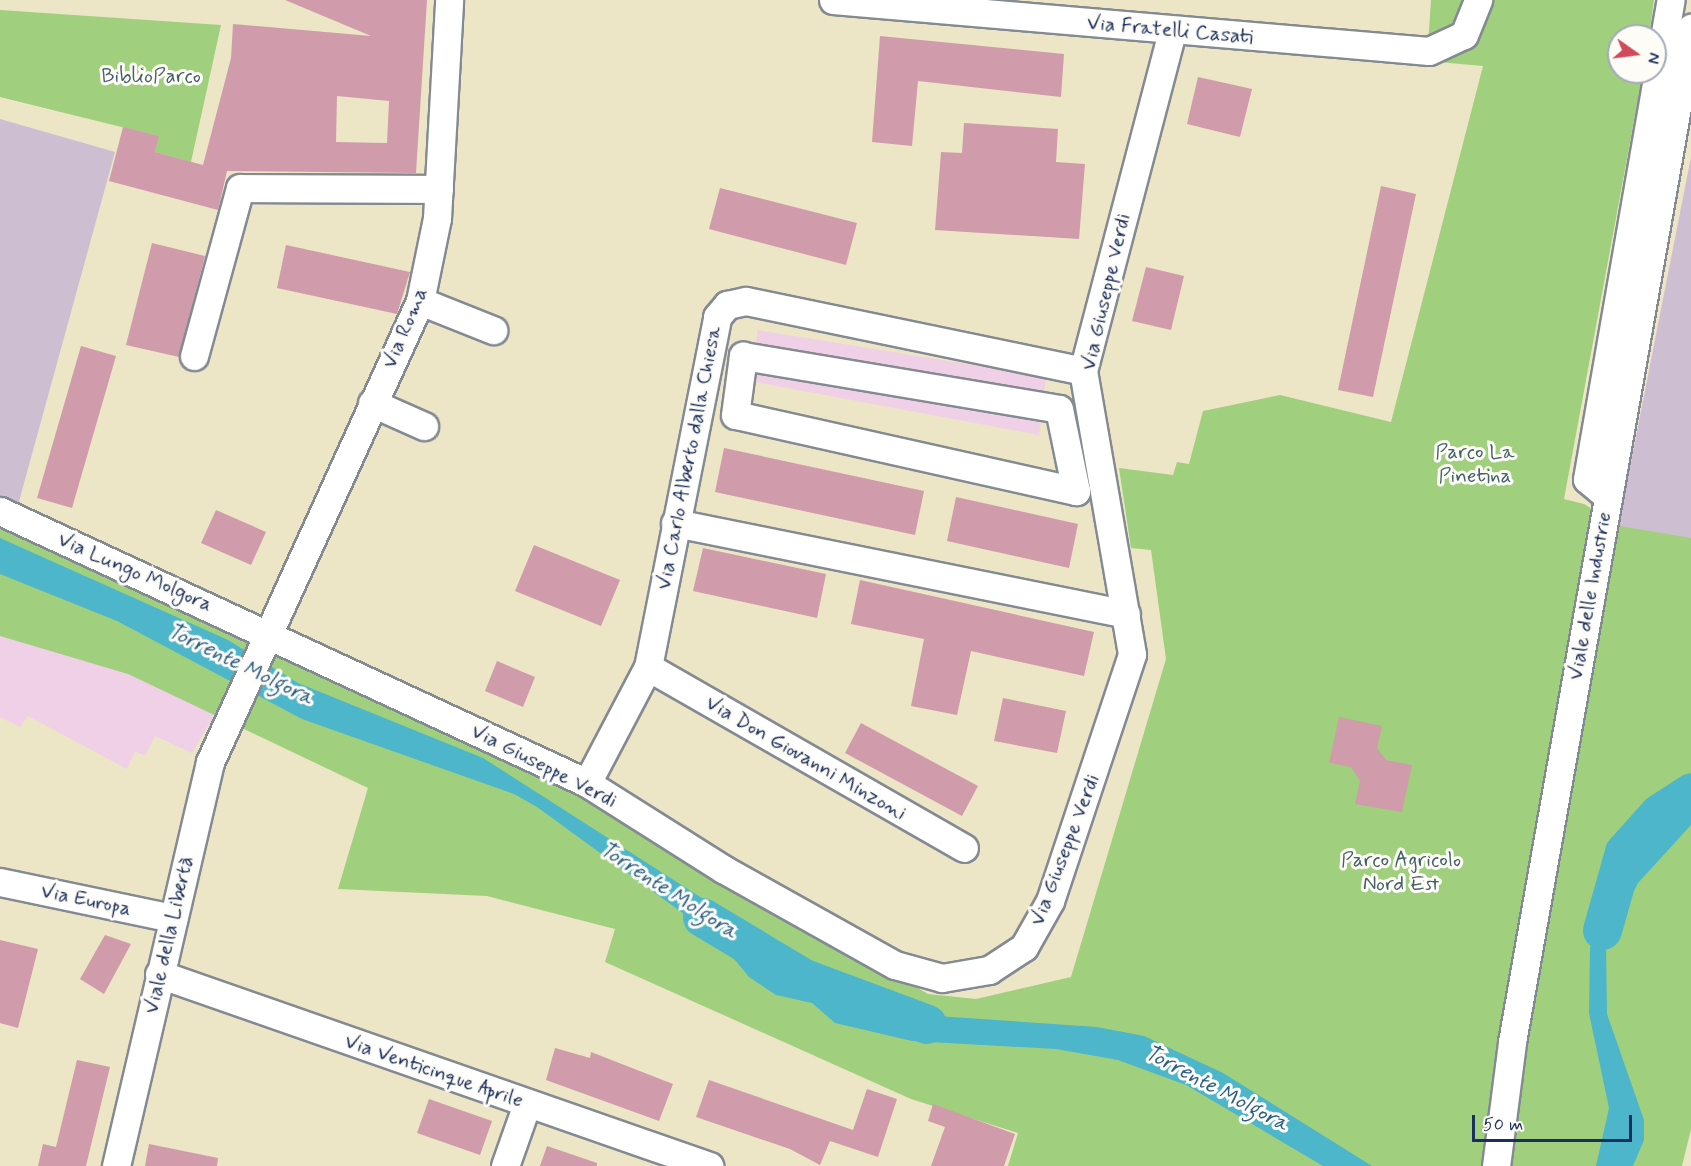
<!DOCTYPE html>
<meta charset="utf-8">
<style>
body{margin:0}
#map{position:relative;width:1691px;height:1166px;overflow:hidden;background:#ece5c6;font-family:Mynerve,sans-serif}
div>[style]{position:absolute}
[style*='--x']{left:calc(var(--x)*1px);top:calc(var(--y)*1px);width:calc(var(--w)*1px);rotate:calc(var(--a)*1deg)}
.built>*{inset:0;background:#efd0e6}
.industrial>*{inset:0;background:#cdbed2}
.green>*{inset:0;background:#a0cf7d}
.water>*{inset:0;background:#4db6ca}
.river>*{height:39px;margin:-19.5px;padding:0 19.5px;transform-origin:19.5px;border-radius:19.5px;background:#4db6ca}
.building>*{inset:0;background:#d09cab}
.roads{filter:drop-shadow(2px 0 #848a92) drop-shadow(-2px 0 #848a92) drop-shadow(0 2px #848a92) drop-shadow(0 -2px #848a92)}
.minor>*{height:27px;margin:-13.5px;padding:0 13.5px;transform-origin:13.5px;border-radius:13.5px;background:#fff}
span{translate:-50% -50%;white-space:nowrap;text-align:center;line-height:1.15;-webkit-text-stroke:6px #fdfcf7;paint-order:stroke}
.street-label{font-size:21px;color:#1b2f5e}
.park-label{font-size:21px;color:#435f67}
.water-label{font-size:22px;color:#2c5e84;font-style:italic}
.north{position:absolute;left:1607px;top:24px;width:60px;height:60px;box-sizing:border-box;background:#fdfcf7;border:2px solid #a3aaba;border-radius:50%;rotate:104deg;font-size:16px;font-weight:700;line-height:24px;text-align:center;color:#1b2f5e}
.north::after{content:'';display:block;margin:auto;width:21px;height:27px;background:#d1495b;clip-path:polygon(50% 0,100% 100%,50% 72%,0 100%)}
.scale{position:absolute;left:1472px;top:1115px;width:160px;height:27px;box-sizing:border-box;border:3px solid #1b2f5e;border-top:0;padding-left:8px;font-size:18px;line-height:21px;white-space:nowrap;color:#1b2f5e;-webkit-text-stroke:4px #fdfcf7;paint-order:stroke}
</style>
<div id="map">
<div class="built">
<i style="clip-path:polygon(758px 330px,1046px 377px,1039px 435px,750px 381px)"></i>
<i style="clip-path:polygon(0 606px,219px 707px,192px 753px,155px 736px,145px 756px,135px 751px,127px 769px,28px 716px,20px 727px,0 717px)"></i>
</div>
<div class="industrial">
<i style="clip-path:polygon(0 119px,115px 152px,18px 505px,0 498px)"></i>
<i style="clip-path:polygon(1691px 157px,1691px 539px,1618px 528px)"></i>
</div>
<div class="green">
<i style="clip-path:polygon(1431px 0,1654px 0,1649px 36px,1619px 36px,1619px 72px,1643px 72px,1564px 499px,1584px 504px,1620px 526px,1691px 538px,1691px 1129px,1682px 1166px,1008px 1166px,1018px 1133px,911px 1099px,605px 962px,615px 929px,487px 896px,338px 889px,368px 788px,128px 674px,0 636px,0 523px,565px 779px,928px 994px,976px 999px,1071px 977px,1166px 659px,1151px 550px,1131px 548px,1119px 468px,1173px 475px,1177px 462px,1189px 464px,1203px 411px,1280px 395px,1391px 422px,1483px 66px,1427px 61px)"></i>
<i style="clip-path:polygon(0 10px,221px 25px,191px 162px,155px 152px,158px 136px,0 97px)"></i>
</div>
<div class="water">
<i style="clip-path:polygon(0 538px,228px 640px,298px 683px,483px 758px,722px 911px,743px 942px,785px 963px,830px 998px,923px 1015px,1097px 1027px,1144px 1036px,1223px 1073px,1372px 1166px,1323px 1166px,1186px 1085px,1118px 1060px,1056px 1049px,912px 1041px,835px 1023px,812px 1003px,776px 995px,749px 977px,717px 938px,537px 807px,514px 794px,302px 719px,117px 621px,0 574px)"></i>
<i style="clip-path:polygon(1691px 787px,1691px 825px,1638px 883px,1606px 944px,1607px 1014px,1644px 1120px,1644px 1140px,1633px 1166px,1596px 1166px,1609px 1108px,1589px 1013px,1590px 948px,1630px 854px,1662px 812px)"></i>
</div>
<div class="river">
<i style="--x:702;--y:917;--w:119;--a:30.9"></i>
<i style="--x:804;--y:978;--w:131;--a:20.5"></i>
<i style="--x:1602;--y:930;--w:81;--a:-74.2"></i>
<i style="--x:1624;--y:852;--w:52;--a:-48.1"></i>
<i style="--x:1659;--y:813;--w:38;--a:-33"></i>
</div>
<div class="building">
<i style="clip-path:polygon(evenodd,285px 0,427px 0,416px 173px,227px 171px,218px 210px,109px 181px,123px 127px,159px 136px,155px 152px,203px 165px,231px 58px,233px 24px,371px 36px,285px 0,337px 96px,389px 101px,387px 143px,336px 142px,337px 96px)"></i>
<i style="clip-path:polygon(880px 36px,1064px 54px,1061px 97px,918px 81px,912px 146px,872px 142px)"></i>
<i style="clip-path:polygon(1198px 77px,1252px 89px,1240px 137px,1187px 124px)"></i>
<i style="clip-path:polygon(964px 123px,1058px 129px,1056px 162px,1085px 164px,1079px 239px,935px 230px,941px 152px,962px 153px)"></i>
<i style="clip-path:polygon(1381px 186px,1416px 194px,1373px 397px,1338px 390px)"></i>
<i style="clip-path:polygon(720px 188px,857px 223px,846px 265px,709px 229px)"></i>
<i style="clip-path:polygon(152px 243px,205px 256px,179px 357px,126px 345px)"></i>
<i style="clip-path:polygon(286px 245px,410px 272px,397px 314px,277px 288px)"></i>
<i style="clip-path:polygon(1146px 267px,1184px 276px,1171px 330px,1132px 321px)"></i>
<i style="clip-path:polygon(81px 346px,116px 356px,72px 508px,37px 498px)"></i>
<i style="clip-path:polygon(724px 448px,924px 491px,915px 535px,715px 492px)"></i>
<i style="clip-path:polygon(956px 497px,1078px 524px,1069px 568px,947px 541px)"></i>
<i style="clip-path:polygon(216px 510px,266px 532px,251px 565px,201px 543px)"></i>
<i style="clip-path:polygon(534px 545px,620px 580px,601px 626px,515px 591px)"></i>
<i style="clip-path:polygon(703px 548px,826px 574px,817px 618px,693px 591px)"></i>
<i style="clip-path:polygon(860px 580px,1094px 632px,1084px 676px,971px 651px,957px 715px,911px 706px,924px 639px,851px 624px)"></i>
<i style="clip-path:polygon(497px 661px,535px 677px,523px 707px,485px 691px)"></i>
<i style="clip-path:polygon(1003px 698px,1066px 711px,1057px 753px,994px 741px)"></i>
<i style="clip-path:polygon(1339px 717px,1382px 726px,1377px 748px,1386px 760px,1412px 765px,1402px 812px,1355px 804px,1360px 781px,1351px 767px,1329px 763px)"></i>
<i style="clip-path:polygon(861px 723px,978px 786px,962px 816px,845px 753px)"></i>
<i style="clip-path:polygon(105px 935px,131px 944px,104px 994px,80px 979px)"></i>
<i style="clip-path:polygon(0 940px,38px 949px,18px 1028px,0 1023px)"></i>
<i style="clip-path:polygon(555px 1048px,590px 1058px,591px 1052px,673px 1084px,659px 1121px,546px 1080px)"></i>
<i style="clip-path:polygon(77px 1060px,110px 1067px,86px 1166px,38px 1166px,43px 1144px,56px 1147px)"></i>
<i style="clip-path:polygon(709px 1080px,853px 1130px,867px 1089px,897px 1099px,878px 1157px,830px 1141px,820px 1165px,790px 1149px,696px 1117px)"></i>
<i style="clip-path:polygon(429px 1099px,492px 1121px,480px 1155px,417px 1133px)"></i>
<i style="clip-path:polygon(933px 1104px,1015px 1134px,1004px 1166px,931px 1166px,945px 1127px,928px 1121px)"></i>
<i style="clip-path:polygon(149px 1144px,218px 1158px,217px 1166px,145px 1166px)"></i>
<i style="clip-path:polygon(547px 1146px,597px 1163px,597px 1166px,540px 1166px)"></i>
</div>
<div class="roads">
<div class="minor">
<i style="--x:833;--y:0;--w:598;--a:4.89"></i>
<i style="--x:1429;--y:51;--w:38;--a:-25"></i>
<i style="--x:1464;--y:35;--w:38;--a:-68"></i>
<i style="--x:420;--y:301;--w:79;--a:21.7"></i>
<i style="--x:194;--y:356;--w:174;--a:-74.7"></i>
<i style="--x:240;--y:188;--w:199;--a:0.3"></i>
<i style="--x:743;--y:356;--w:320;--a:9.5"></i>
<i style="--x:1059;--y:409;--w:84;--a:78.3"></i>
<i style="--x:1076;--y:491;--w:349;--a:-167.4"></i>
<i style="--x:735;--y:415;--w:60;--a:-82.3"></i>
<i style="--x:372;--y:403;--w:57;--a:23.9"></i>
<i style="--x:1607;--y:496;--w:26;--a:-140"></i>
<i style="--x:1587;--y:479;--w:486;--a:-80.1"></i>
<i style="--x:0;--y:511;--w:647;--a:24.86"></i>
<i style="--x:587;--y:783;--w:161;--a:32.3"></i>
<i style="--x:723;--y:869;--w:197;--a:29.2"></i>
<i style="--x:895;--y:965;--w:49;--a:15.5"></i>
<i style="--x:942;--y:978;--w:48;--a:-9.7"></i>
<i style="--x:989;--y:970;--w:42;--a:-33.3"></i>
<i style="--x:1024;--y:947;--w:53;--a:-60.5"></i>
<i style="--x:1050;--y:901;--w:260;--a:-71.6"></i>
<i style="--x:1132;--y:654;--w:287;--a:-99.8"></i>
<i style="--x:1083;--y:371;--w:351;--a:-75.3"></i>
<i style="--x:675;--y:523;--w:460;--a:11.4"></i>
<i style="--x:648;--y:667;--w:364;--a:29.8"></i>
<i style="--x:587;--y:783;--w:131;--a:-62.3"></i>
<i style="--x:648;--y:667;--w:357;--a:-78.8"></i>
<i style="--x:717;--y:317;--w:16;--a:-50"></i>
<i style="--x:727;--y:305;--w:19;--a:-12"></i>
<i style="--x:746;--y:301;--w:344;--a:11.7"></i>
<i style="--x:0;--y:882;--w:177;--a:11.8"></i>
<i style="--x:159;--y:974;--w:583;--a:19.24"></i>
<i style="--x:116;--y:1166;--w:415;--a:-76.9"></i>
<i style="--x:210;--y:762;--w:507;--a:-65.51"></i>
<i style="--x:420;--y:301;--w:85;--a:-78.4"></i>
<i style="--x:437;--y:218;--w:218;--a:-86.8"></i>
<i style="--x:505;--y:1166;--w:66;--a:-70.5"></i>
<i style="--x:1496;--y:1166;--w:125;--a:-82.6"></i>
<i style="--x:1512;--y:1042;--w:1030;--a:-79.99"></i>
</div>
</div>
<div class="street-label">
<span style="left:1170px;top:30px;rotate:5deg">Via Fratelli Casati</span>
<span style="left:1106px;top:292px;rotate:-77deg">Via Giuseppe Verdi</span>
<span style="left:405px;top:328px;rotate:-67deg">Via Roma</span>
<span style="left:689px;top:458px;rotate:-79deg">Via Carlo Alberto dalla Chiesa</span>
<span style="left:135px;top:572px;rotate:24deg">Via Lungo Molgora</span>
<span style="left:1590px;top:596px;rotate:-80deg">Viale delle Industrie</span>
<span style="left:806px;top:758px;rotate:30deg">Via Don Giovanni Minzoni</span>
<span style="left:544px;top:766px;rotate:27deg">Via Giuseppe Verdi</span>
<span style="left:1065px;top:850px;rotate:-69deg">Via Giuseppe Verdi</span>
<span style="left:86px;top:900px;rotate:12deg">Via Europa</span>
<span style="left:169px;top:935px;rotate:-77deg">Viale della Libertà</span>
<span style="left:434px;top:1071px;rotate:19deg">Via Venticinque Aprile</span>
</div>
<div class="park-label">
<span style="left:151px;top:76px">BiblioParco</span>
<span style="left:1475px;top:464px">Parco La<br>Pinetina</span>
<span style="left:1401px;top:872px">Parco Agricolo<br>Nord Est</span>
</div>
<div class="water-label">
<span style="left:240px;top:665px;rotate:26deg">Torrente Molgora</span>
<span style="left:668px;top:891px;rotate:33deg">Torrente Molgora</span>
<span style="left:1216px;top:1089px;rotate:28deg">Torrente Molgora</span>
</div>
<div class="north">N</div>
<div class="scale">50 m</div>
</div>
